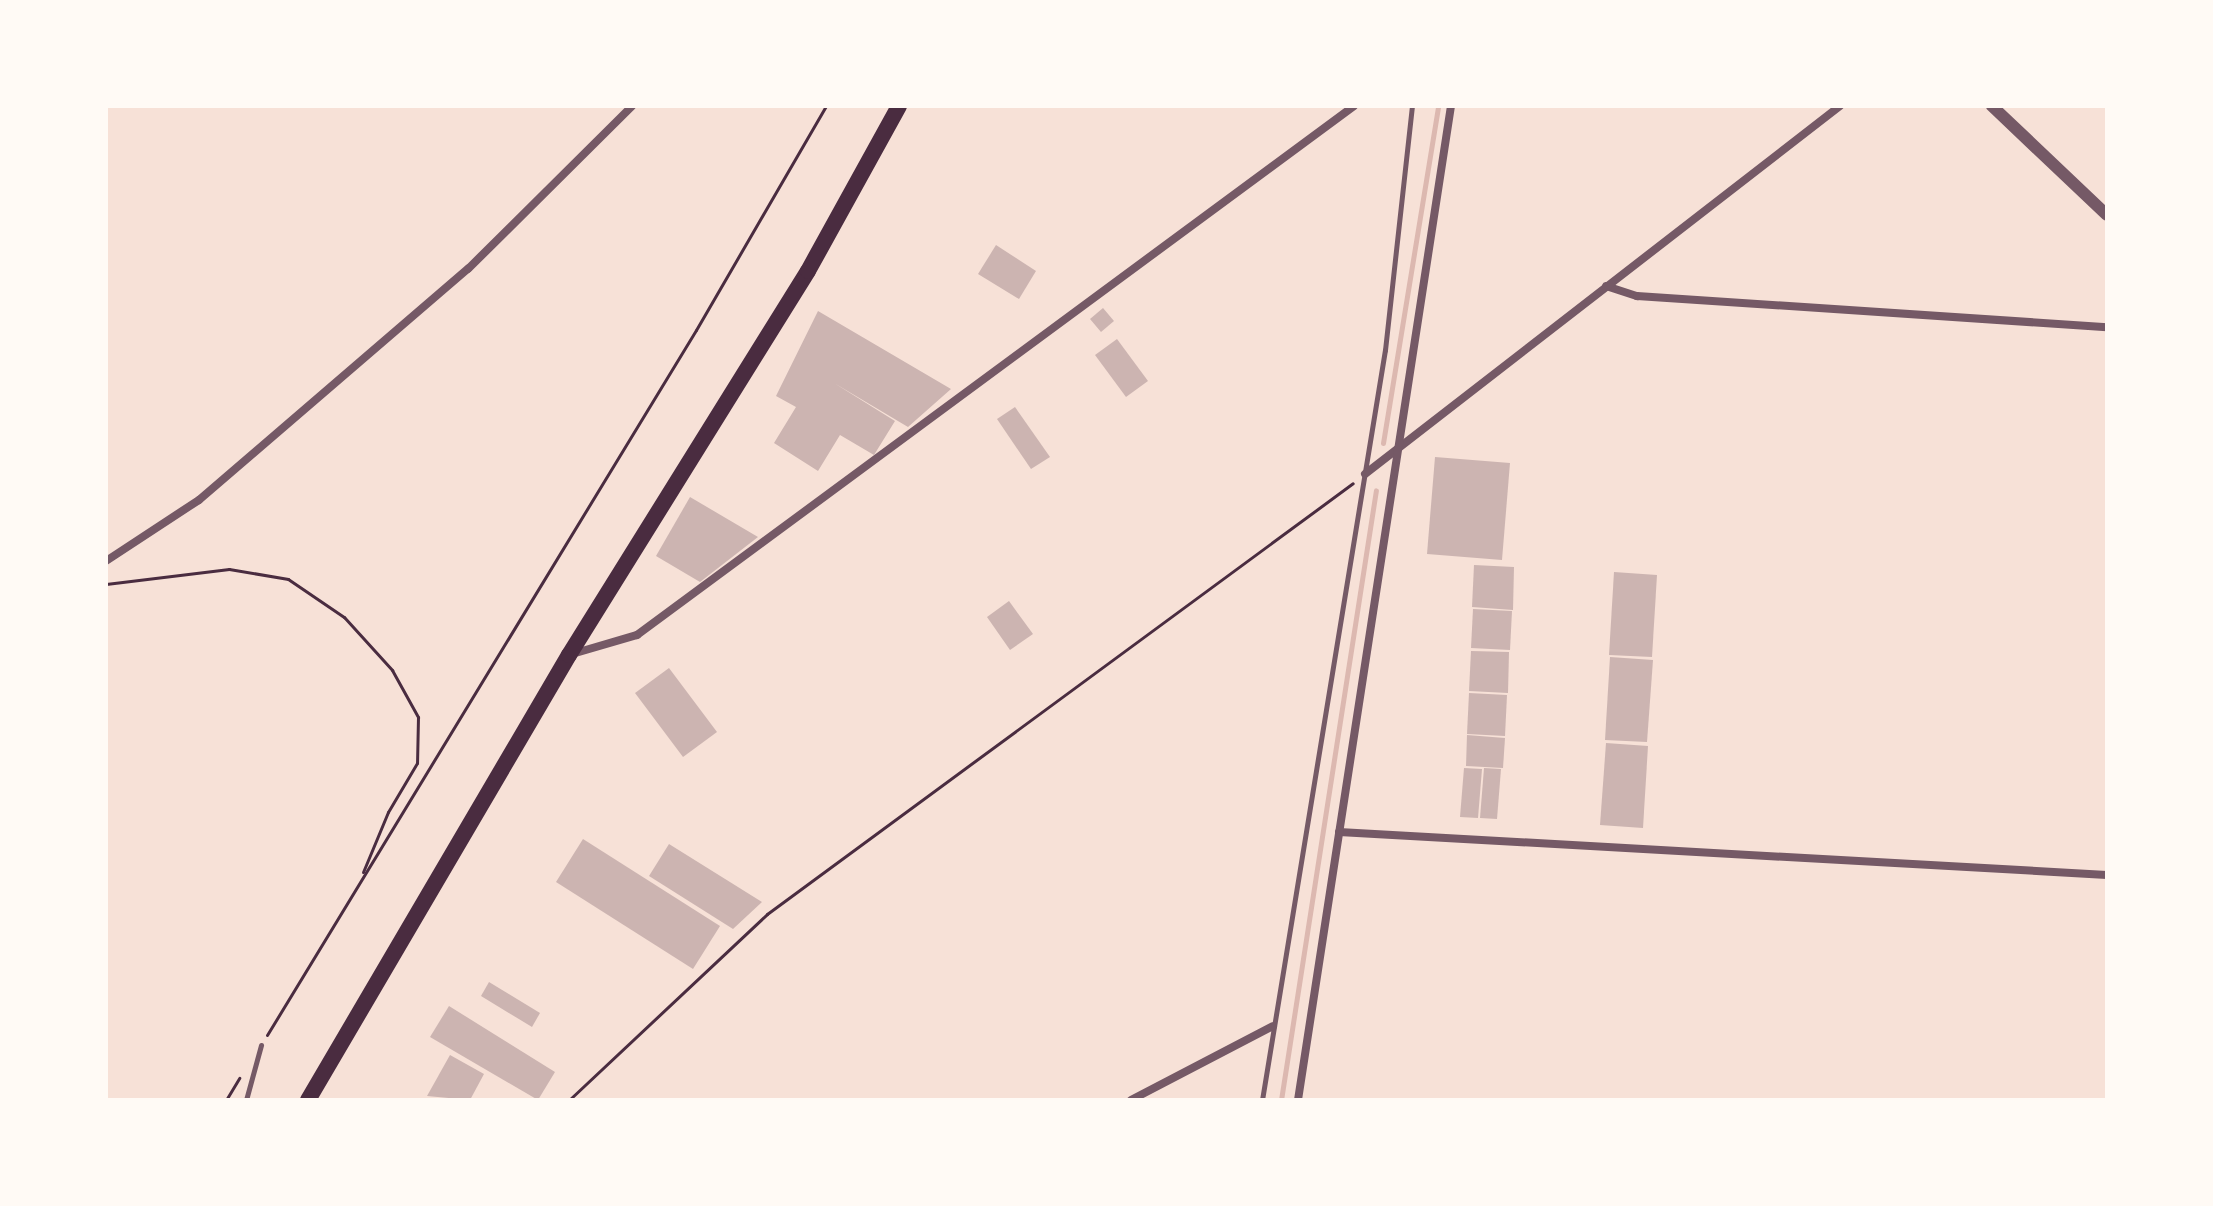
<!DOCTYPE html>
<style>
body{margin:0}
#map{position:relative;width:2213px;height:1206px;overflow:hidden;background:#f7e1d7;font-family:"DM Sans",sans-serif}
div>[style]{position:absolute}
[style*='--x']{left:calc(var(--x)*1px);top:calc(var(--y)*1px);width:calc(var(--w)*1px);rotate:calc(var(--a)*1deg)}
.stream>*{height:5px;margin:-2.5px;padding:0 2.5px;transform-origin:2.5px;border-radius:2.5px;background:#dcb8b0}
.building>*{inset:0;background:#ccb4b1}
.path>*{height:3px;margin:-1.5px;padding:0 1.5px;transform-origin:1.5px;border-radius:1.5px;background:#4a2c40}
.service>*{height:5px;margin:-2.5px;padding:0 2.5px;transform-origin:2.5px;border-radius:2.5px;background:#755966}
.minor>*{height:8px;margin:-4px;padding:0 4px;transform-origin:4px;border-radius:4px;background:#755966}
.tertiary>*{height:12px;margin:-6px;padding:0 6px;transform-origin:6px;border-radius:6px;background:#755966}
.primary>*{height:16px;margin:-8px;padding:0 8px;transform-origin:8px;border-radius:8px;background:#4a2c40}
span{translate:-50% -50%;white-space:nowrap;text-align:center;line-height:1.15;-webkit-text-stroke:6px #fffaf5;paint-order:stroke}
.frame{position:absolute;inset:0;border:108px solid #fffaf5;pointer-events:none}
</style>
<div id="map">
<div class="stream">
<i style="--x:1383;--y:443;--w:341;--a:-80.7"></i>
<i style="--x:1281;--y:1100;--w:617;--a:-81.15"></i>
</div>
<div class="building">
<i style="clip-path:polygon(996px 245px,1036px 271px,1019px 299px,978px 274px)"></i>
<i style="clip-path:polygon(1103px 308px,1114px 321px,1101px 332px,1090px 319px)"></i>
<i style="clip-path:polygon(818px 311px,951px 389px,908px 427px,834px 383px,895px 421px,874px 455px,840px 435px,818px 471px,774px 443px,796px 407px,776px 396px)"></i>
<i style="clip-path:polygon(1117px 339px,1148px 381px,1126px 397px,1095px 355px)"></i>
<i style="clip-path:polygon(1015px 407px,1050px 457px,1031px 469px,997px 419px)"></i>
<i style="clip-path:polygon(1435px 457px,1510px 463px,1502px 560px,1427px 554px)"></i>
<i style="clip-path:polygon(690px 497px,758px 537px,700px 582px,656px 556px)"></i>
<i style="clip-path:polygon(1474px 565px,1514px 567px,1513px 610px,1472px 607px)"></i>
<i style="clip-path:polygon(1614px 572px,1657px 575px,1652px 657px,1609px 655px)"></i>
<i style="clip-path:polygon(1009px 601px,1033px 634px,1010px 650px,987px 617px)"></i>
<i style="clip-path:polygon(1473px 609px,1512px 611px,1510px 650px,1471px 648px)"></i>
<i style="clip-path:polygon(1471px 651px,1509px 652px,1508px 693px,1469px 691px)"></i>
<i style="clip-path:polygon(1610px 657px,1653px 660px,1647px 742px,1605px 740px)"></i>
<i style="clip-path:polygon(669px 668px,717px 732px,683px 757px,635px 693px)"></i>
<i style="clip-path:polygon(1469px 693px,1507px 695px,1505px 736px,1467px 734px)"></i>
<i style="clip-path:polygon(1467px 735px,1505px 738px,1503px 768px,1466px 766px)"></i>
<i style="clip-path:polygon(1606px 743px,1648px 746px,1643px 828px,1600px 825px)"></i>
<i style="clip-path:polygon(1464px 768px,1482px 769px,1478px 818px,1460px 817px)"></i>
<i style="clip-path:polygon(1484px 768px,1501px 769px,1497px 819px,1480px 818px)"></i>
<i style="clip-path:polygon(583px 839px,720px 926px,693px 969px,556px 882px)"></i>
<i style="clip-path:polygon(669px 844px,762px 902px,733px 929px,649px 876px)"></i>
<i style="clip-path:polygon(489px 982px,540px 1013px,532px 1027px,481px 996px)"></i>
<i style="clip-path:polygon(449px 1006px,555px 1072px,538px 1100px,430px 1037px)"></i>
<i style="clip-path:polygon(450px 1055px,484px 1074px,470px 1100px,427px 1096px)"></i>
</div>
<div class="path">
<i style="--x:106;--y:584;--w:124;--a:-7"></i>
<i style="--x:229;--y:569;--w:60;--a:9.6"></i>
<i style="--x:288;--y:579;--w:68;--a:34.2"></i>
<i style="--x:344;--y:617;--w:72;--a:47.8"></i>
<i style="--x:392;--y:670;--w:54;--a:61"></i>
<i style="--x:418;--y:717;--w:46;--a:91.2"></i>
<i style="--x:417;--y:763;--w:57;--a:120.6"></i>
<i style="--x:388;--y:812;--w:65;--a:112.6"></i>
<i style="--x:267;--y:1035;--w:825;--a:-58.68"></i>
<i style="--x:696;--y:330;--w:259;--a:-59.9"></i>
<i style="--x:226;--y:1100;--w:26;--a:-59"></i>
<i style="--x:569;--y:1100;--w:272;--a:-43.2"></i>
<i style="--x:767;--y:914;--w:727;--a:-36.33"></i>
</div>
<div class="service">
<i style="--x:246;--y:1100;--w:57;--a:-74.7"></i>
<i style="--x:1262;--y:1100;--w:760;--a:-80.69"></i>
<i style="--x:1385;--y:350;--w:245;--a:-83.7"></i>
</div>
<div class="minor">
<i style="--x:1606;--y:286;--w:33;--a:18"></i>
<i style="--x:1637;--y:296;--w:471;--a:3.8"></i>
<i style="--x:1365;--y:474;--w:601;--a:-37.77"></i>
<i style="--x:106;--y:561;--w:111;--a:-33.3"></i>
<i style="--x:199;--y:500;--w:355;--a:-40.7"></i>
<i style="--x:468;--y:269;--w:231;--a:-44.8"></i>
<i style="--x:572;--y:654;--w:68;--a:-16.3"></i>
<i style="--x:637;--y:635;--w:891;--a:-36.42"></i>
<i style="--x:1339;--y:832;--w:769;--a:3.2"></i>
<i style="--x:1131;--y:1100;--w:160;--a:-27.5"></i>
<i style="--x:1298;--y:1100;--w:1006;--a:-81.25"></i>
</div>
<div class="tertiary">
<i style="--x:1992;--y:106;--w:158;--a:43.5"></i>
</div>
<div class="primary">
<i style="--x:308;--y:1100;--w:516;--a:-59.61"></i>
<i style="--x:569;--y:655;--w:452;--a:-58.1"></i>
<i style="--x:808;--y:271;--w:188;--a:-61.1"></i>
</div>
<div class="frame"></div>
</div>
